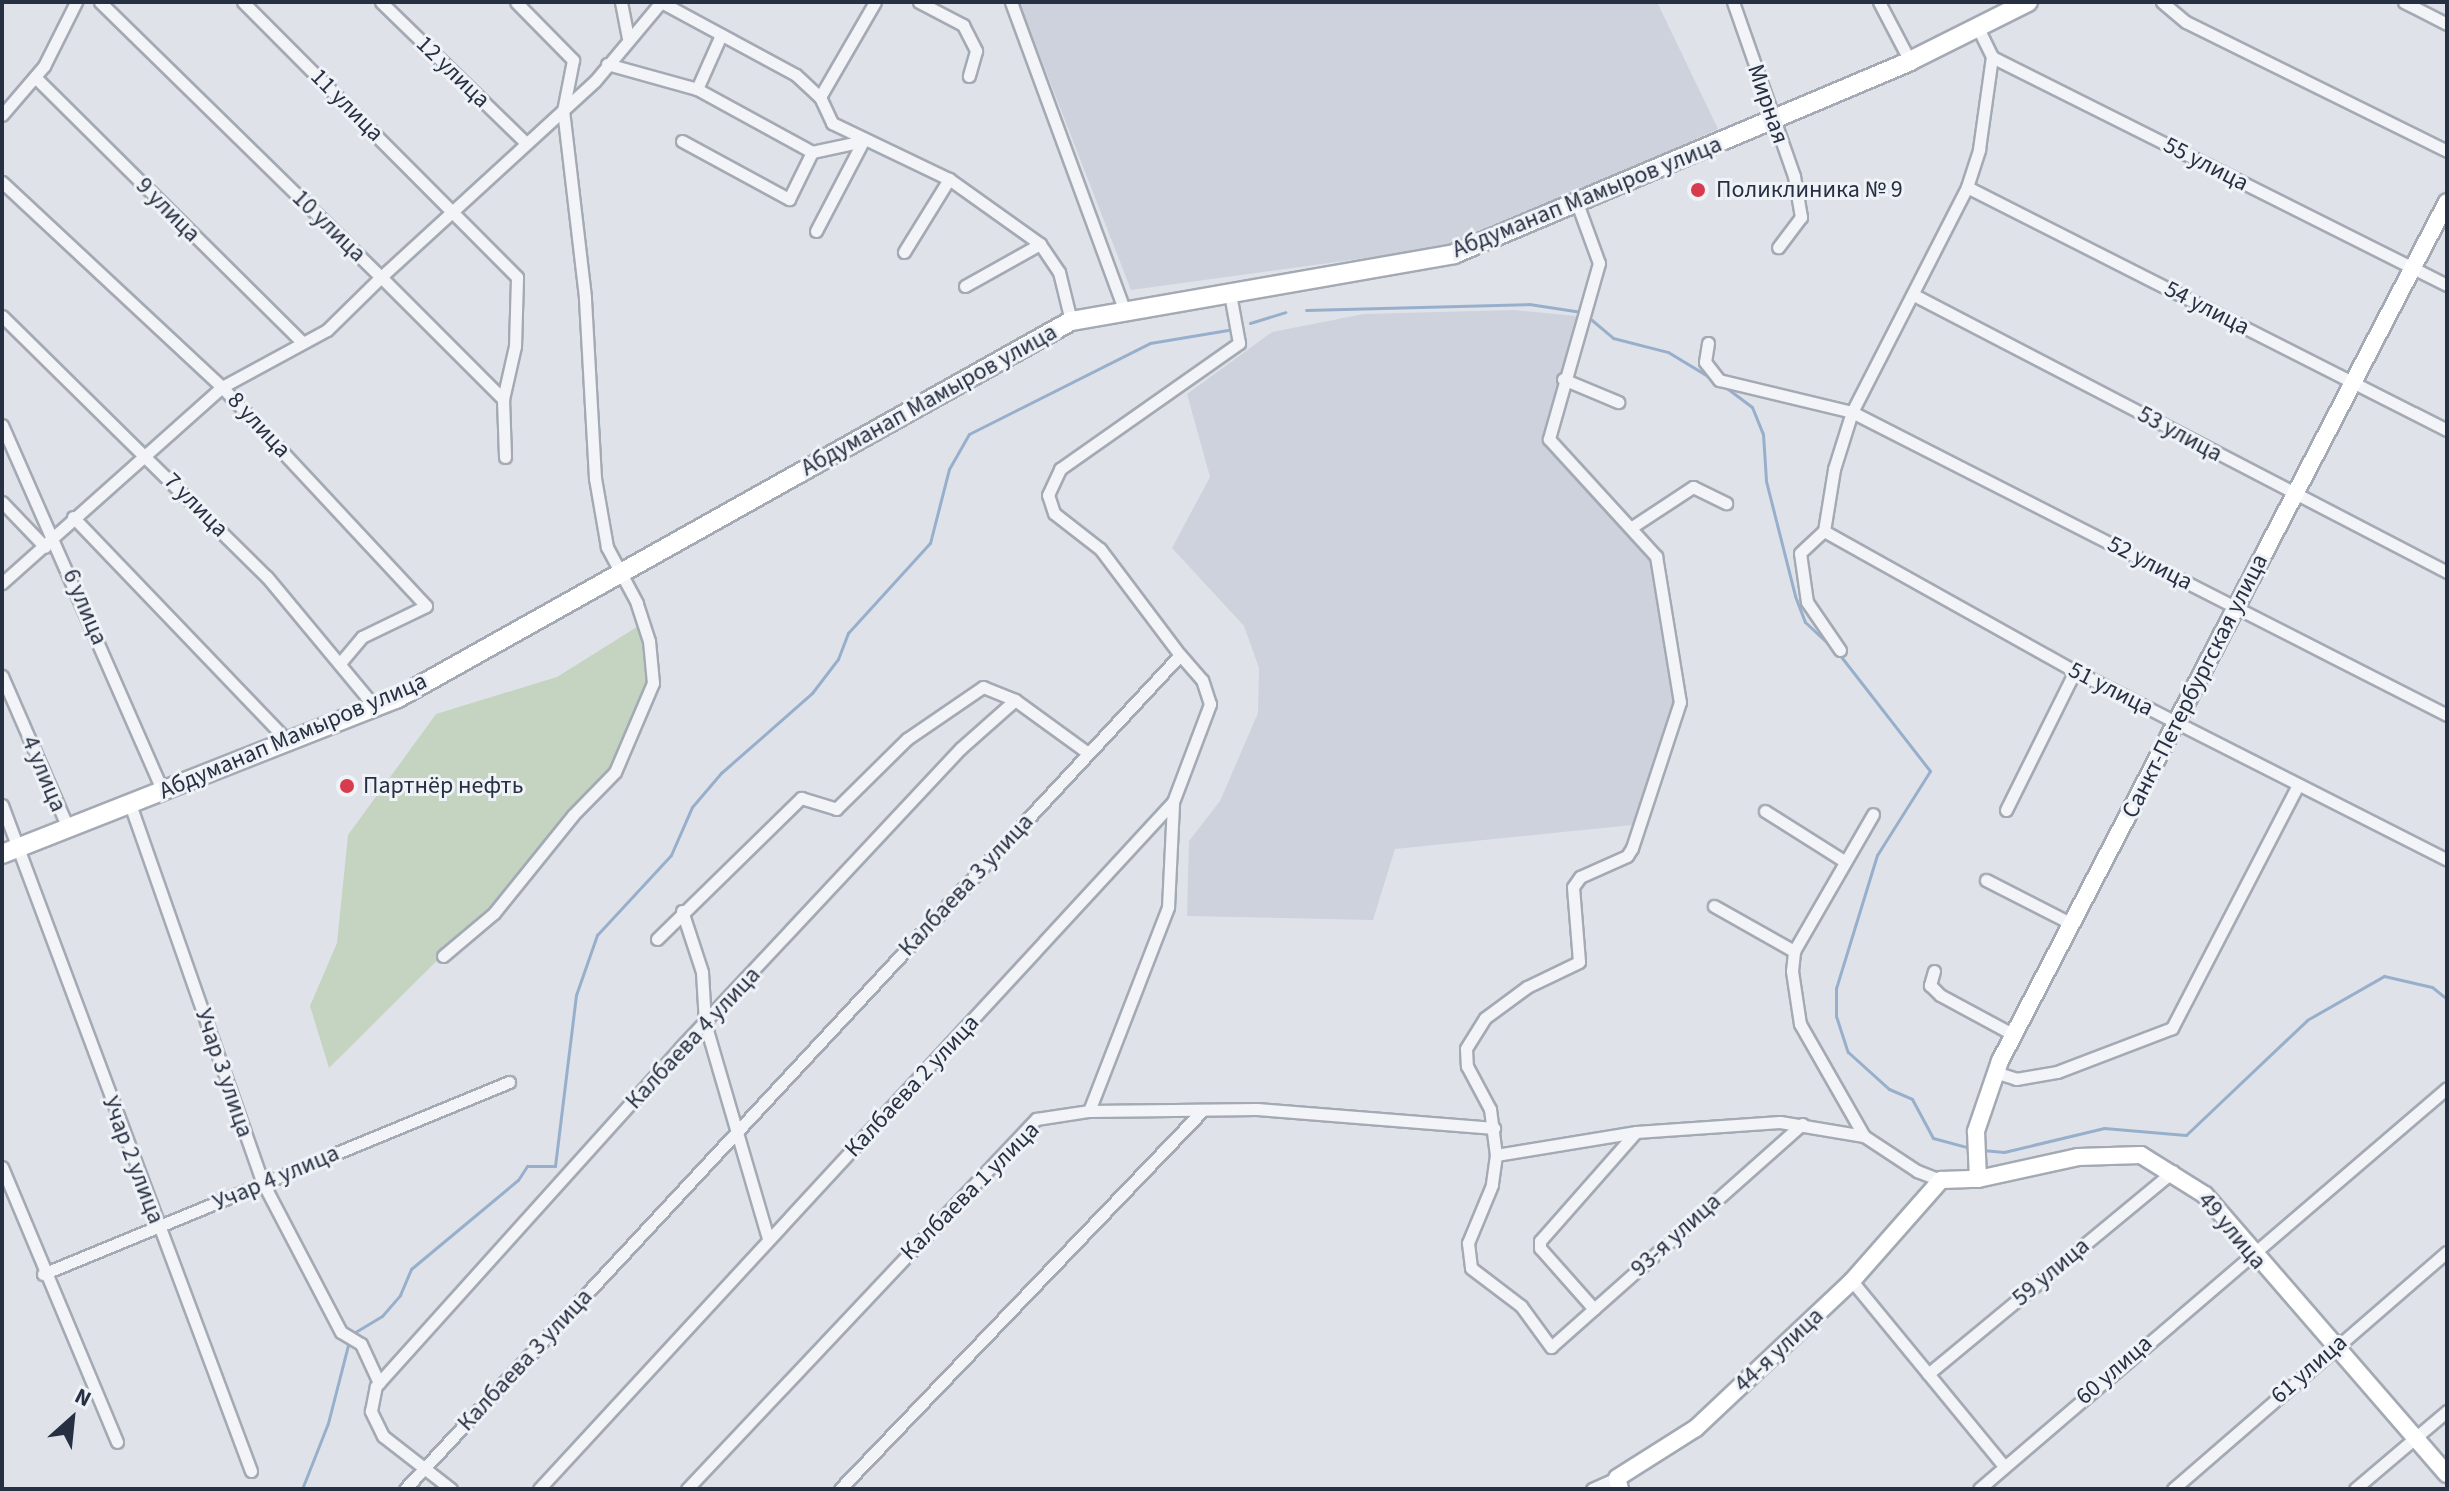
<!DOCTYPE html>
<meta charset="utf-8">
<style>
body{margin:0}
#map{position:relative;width:2449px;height:1491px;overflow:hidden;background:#dfe3e9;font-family:"Source Sans 3",sans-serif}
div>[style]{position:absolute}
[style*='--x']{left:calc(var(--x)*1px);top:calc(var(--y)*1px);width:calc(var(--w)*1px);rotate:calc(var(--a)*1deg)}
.built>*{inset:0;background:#cdd2dc}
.green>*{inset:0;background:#c4d4c0}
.stream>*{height:3px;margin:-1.5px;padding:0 1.5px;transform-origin:1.5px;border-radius:1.5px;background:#98afcc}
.roads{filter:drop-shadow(2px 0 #a4aab4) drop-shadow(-2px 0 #a4aab4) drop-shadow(0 2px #a4aab4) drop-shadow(0 -2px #a4aab4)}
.street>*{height:11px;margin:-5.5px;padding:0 5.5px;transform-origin:5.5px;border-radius:5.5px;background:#f2f4f7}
.secondary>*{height:16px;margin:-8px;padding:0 8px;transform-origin:8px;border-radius:8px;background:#fff}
.primary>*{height:18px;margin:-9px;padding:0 9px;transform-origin:9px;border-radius:9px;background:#fff}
.dots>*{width:22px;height:22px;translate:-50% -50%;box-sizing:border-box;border:4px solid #eff2f7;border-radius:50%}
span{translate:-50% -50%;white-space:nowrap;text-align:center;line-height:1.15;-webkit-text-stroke:6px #eff2f7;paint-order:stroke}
.street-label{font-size:24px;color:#273042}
.poi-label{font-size:24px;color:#273042}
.left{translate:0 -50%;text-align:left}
.frame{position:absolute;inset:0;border:4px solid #273042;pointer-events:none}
.north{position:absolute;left:32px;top:1379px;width:80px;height:80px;-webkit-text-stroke:6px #eff2f7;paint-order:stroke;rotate:27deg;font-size:22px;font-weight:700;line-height:32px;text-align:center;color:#273042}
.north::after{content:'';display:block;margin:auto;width:28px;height:36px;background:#273042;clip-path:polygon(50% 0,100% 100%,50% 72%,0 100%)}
</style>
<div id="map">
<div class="built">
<i style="clip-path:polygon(1019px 2px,1657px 2px,1718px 129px,1461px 245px,1131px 290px)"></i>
<i style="clip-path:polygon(1514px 310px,1576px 316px,1543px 439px,1650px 559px,1680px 686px,1666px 743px,1632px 825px,1395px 849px,1373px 920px,1187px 916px,1189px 841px,1220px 801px,1258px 713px,1259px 668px,1244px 626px,1172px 548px,1210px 477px,1187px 394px,1272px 332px,1364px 314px)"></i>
</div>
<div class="green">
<i style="clip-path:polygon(640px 625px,647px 684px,606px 775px,501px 897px,329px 1068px,310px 1006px,337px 943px,348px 835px,436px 714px,557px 677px)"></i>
</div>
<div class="stream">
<i style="--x:1306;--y:310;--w:223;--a:-1.5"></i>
<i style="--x:1529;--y:304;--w:53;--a:8.7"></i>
<i style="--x:1587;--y:316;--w:34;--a:40"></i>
<i style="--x:1613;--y:338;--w:57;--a:14.3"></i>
<i style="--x:1668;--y:352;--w:50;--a:31.2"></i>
<i style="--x:1250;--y:323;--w:37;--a:-17"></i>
<i style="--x:1724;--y:386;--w:35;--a:37"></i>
<i style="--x:1752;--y:407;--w:29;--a:68"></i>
<i style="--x:1763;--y:434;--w:47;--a:86.3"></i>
<i style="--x:1766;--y:481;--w:119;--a:75.8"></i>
<i style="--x:1795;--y:596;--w:28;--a:69"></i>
<i style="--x:1805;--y:622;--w:38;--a:43"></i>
<i style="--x:1839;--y:654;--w:148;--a:52.1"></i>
<i style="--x:1930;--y:771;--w:99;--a:122.2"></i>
<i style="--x:1877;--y:855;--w:139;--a:107.1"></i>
<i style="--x:1836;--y:988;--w:28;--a:90"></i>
<i style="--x:1836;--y:1016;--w:38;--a:72"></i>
<i style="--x:1848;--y:1052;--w:55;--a:42.1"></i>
<i style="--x:1889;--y:1089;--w:25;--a:23"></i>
<i style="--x:1912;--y:1099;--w:44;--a:61.7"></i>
<i style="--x:1933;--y:1138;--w:38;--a:15"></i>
<i style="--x:1982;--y:1150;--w:22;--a:5"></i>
<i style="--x:2004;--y:1152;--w:103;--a:-13.5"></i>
<i style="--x:2104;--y:1128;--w:82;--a:4.9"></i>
<i style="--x:2186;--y:1135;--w:167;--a:-43.5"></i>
<i style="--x:2307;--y:1020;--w:89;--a:-29.7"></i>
<i style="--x:2384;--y:976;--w:49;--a:12.9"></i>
<i style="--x:2432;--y:987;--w:19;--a:39"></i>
<i style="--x:352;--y:1334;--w:35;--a:-31"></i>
<i style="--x:382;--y:1316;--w:28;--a:-49"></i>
<i style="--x:400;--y:1295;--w:28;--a:-67"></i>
<i style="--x:411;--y:1269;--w:139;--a:-39.8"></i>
<i style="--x:518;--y:1180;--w:17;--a:-57"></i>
<i style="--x:527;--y:1166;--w:28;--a:0"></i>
<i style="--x:555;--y:1166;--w:172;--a:-83"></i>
<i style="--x:576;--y:995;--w:64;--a:-70.7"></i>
<i style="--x:597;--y:935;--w:109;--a:-47.2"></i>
<i style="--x:671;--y:855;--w:52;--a:-66.4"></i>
<i style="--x:692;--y:807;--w:45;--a:-49.5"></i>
<i style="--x:721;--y:773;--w:121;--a:-41.3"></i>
<i style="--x:812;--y:693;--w:43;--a:-52.6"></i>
<i style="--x:838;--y:659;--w:28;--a:-69"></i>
<i style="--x:848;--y:633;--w:122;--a:-47.7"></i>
<i style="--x:930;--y:543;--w:76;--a:-75.6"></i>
<i style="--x:949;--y:469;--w:40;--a:-60.3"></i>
<i style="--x:969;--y:434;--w:203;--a:-26.7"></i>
<i style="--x:1150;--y:343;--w:85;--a:-9.5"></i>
<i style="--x:302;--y:1489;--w:71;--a:-68.5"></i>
<i style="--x:328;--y:1423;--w:85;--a:-75.6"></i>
</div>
<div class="roads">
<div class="street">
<i style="--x:100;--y:2;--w:393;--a:44.4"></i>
<i style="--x:381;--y:277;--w:290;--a:-42.5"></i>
<i style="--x:595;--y:81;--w:103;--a:-50.1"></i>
<i style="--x:661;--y:2;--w:153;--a:28.4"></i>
<i style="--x:796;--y:75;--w:33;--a:43"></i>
<i style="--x:381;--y:2;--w:201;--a:44.2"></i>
<i style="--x:621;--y:2;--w:36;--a:79"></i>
<i style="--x:875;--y:2;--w:110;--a:120.1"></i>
<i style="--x:820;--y:97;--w:29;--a:65"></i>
<i style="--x:832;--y:123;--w:130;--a:25.6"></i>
<i style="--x:949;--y:179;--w:112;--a:35.5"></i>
<i style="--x:1040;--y:244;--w:34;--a:56"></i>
<i style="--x:1059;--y:272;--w:50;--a:76.2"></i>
<i style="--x:919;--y:2;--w:50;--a:27.6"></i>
<i style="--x:963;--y:25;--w:29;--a:63"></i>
<i style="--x:976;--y:51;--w:26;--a:106"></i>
<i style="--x:1011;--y:2;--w:330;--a:69.8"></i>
<i style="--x:1733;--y:2;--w:184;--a:70.7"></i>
<i style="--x:1794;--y:176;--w:42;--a:80.3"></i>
<i style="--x:1801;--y:217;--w:38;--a:127"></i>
<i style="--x:1879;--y:2;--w:67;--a:62.3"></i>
<i style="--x:2162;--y:2;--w:31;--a:40"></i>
<i style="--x:2186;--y:22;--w:291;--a:26.3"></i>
<i style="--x:2404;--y:2;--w:48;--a:27.1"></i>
<i style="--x:1979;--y:30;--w:30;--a:64"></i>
<i style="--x:1992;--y:57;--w:509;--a:26.62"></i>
<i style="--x:607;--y:64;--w:93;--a:15.5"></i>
<i style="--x:697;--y:89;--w:131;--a:28.7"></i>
<i style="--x:812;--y:152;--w:52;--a:-12.2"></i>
<i style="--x:35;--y:77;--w:376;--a:44.8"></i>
<i style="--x:697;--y:89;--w:59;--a:-66"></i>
<i style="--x:2;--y:115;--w:65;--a:-49.4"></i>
<i style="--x:44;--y:66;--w:72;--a:-63.4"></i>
<i style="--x:682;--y:141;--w:122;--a:28.5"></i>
<i style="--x:789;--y:199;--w:52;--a:-63.9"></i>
<i style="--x:2;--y:182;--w:301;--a:43"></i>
<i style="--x:222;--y:387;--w:299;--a:47"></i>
<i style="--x:426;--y:606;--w:71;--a:154.2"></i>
<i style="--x:362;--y:637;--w:35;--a:130"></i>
<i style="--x:1967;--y:187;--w:538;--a:26.85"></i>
<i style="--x:1577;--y:203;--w:64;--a:69.9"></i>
<i style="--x:1599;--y:263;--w:183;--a:105.9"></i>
<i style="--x:1549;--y:439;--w:159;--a:47.6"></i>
<i style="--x:1656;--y:556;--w:148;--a:80.7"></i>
<i style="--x:1680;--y:702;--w:154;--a:108.2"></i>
<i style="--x:1632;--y:848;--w:9;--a:122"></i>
<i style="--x:1627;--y:856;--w:51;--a:155.9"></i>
<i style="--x:1580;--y:877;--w:12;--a:125"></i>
<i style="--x:1573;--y:887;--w:75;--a:85.4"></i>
<i style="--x:1579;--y:962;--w:58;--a:154.3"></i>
<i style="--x:1527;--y:987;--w:52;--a:143.6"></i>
<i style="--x:1485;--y:1018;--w:36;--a:122"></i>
<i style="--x:1466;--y:1049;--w:17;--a:87"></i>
<i style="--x:1467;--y:1066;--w:49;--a:61.9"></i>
<i style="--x:1490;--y:1109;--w:46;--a:82.6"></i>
<i style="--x:1496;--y:1155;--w:30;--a:98"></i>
<i style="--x:1492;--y:1185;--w:63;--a:112.5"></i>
<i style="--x:1468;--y:1243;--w:25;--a:83"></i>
<i style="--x:1471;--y:1268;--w:63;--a:37.2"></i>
<i style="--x:1521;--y:1306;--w:51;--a:53.8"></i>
<i style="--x:1551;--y:1347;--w:336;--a:-41.6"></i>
<i style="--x:816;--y:231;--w:102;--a:-62.4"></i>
<i style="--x:904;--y:252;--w:86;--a:-58.3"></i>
<i style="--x:965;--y:286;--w:86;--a:-29.2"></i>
<i style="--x:1914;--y:295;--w:601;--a:27.46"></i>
<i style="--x:2;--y:316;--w:372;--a:44.6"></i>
<i style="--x:267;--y:577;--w:169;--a:50.3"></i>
<i style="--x:1708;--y:343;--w:19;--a:99"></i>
<i style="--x:1705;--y:362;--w:23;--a:52"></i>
<i style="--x:1719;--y:380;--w:137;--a:13.5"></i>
<i style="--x:1852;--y:412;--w:668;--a:26.99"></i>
<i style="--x:1563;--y:379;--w:60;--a:22.7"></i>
<i style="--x:503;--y:399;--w:58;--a:88"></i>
<i style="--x:2;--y:425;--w:400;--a:66.3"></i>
<i style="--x:2;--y:502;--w:62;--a:46.3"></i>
<i style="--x:73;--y:517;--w:312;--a:46.2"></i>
<i style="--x:1632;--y:527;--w:73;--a:-33.3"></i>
<i style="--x:1693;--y:487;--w:37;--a:26"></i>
<i style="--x:1824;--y:531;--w:287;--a:29.2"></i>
<i style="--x:2075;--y:671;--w:417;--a:26.9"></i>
<i style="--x:2;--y:583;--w:295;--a:-41.7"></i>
<i style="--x:222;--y:387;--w:119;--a:-28.5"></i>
<i style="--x:327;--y:330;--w:76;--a:-44.5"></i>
<i style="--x:381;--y:277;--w:173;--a:45"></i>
<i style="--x:503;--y:399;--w:54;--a:-77.2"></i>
<i style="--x:515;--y:346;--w:69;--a:-88.3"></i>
<i style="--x:517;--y:277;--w:388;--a:-134.9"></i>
<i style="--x:1840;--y:650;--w:58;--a:-124.5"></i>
<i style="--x:1807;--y:602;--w:49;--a:-98.1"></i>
<i style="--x:1800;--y:553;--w:33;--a:-43"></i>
<i style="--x:1824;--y:531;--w:63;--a:-80.8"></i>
<i style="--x:1834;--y:469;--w:60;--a:-72.5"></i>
<i style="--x:1852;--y:412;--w:253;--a:-62.9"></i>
<i style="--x:1967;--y:187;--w:40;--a:-72"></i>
<i style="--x:1979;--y:149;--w:93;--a:-82"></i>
<i style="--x:2;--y:676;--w:166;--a:66.5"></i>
<i style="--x:130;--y:804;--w:402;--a:70.7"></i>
<i style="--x:263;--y:1183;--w:168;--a:62.4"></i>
<i style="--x:341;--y:1332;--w:23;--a:31"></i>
<i style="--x:361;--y:1344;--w:43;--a:65.2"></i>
<i style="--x:2;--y:805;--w:711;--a:69.5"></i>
<i style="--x:2006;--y:810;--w:155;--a:-63.6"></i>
<i style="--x:1765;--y:811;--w:93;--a:32.3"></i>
<i style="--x:1986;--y:880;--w:97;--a:27.1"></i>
<i style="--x:1714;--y:906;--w:92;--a:29.4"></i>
<i style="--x:682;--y:911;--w:64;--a:71.8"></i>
<i style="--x:702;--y:972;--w:51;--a:86.6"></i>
<i style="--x:705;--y:1023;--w:224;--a:73.7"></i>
<i style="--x:657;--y:939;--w:202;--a:-44.4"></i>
<i style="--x:801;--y:798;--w:37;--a:17"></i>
<i style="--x:836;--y:809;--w:100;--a:-44.6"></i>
<i style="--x:907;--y:739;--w:92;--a:-34.4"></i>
<i style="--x:983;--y:687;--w:35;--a:22"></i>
<i style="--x:1015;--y:700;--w:90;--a:36"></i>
<i style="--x:443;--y:956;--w:67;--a:-40.1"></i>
<i style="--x:494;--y:913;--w:126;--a:-51.1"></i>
<i style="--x:573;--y:815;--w:60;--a:-45.7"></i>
<i style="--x:615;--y:772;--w:97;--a:-66.9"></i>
<i style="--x:653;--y:683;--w:42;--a:-95.4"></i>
<i style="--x:649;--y:641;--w:40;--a:-108"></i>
<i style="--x:637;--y:603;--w:64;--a:-118.2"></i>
<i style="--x:607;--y:547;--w:70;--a:-99.9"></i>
<i style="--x:595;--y:478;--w:181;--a:-93.2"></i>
<i style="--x:585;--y:297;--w:187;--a:-96.7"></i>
<i style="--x:563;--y:111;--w:52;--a:-78.9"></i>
<i style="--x:573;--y:60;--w:81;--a:-134.5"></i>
<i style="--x:1934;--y:971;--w:15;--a:106"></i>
<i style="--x:1930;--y:985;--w:14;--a:45"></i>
<i style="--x:1940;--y:995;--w:84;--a:28.4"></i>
<i style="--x:1995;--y:1072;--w:22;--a:18"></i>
<i style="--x:2016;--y:1079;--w:42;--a:-9.7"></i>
<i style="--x:2057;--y:1072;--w:123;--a:-20.9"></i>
<i style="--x:2172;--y:1028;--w:274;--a:-62.6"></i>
<i style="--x:1089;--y:1111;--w:219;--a:-68.8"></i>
<i style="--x:1168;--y:907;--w:104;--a:-87.2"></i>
<i style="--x:1864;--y:1136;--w:129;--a:-119.7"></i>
<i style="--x:1800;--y:1024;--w:54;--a:-98.6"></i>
<i style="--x:1792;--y:971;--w:20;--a:-84"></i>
<i style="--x:1794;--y:951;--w:158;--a:-60"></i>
<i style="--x:1496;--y:1155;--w:142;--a:-9.3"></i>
<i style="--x:1636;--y:1132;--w:144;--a:-4"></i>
<i style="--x:1780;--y:1122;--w:85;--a:9.5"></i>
<i style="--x:1864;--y:1136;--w:64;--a:33.4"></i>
<i style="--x:1917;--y:1171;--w:26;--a:21"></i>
<i style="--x:2;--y:1167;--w:298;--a:67.3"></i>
<i style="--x:43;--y:1274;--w:504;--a:-22.39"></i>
<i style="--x:1852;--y:1281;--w:238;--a:50.6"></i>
<i style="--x:1594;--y:1309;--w:81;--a:-131.5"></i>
<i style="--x:1540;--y:1248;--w:7;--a:-90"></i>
<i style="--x:1540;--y:1241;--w:145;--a:-48.6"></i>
<i style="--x:1928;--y:1374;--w:318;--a:-39.6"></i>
<i style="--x:405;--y:1489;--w:1138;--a:-47.1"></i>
<i style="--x:1180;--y:655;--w:133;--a:-127"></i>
<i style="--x:1100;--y:549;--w:58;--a:-142"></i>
<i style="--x:1054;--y:513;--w:19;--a:-108"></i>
<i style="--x:1048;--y:495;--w:29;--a:-65"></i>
<i style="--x:1060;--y:469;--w:219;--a:-35.1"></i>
<i style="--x:1239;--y:343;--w:50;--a:-100.4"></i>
<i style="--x:451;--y:1489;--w:86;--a:-142.1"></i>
<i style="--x:383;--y:1436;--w:28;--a:-116"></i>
<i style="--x:371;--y:1411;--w:25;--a:-79"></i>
<i style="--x:376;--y:1386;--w:455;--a:-48"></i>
<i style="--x:680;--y:1048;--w:411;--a:-46.9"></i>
<i style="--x:961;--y:748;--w:72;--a:-41.6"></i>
<i style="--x:539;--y:1489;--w:935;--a:-47.3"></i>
<i style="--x:1173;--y:802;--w:105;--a:-69.3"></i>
<i style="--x:1210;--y:704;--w:25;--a:-108"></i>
<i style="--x:1202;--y:680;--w:33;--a:-131"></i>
<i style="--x:687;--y:1489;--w:509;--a:-46.67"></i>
<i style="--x:1036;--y:1119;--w:54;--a:-8.6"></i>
<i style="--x:1089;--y:1111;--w:168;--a:-0.7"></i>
<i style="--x:1257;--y:1109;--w:238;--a:4.6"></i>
<i style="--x:840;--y:1489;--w:523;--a:-46.24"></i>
<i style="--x:1592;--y:1489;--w:27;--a:-24"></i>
<i style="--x:1979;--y:1489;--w:616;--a:-40.59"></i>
<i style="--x:2173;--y:1489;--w:362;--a:-40.9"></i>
<i style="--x:2355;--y:1489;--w:121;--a:-40.3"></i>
</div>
<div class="secondary">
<i style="--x:1978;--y:1179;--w:48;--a:-92.4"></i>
<i style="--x:1976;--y:1131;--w:74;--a:-71.1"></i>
<i style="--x:2000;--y:1061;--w:968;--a:-62.51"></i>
<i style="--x:1620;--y:1489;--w:11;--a:-105"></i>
<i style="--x:1617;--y:1478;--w:93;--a:-32.3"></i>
<i style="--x:1696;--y:1428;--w:214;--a:-43.3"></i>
<i style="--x:1852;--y:1281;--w:135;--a:-48.6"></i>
<i style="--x:1941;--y:1180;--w:37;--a:-2"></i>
<i style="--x:1978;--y:1179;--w:102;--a:-12.4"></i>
<i style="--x:2078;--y:1157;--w:63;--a:-1.8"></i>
<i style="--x:2141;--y:1155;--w:75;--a:32"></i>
<i style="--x:2205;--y:1195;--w:369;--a:49.1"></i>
</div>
<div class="primary">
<i style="--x:2;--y:854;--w:423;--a:-21.5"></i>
<i style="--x:396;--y:699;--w:774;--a:-29.25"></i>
<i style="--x:1071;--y:321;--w:389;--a:-9.9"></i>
<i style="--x:1454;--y:254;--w:495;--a:-22.9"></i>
<i style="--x:1910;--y:61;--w:132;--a:-26.6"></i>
</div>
</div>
<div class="dots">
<i style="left:1698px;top:190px;background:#d73b4d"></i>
<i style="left:347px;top:786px;background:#d73b4d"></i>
</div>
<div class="street-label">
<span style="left:453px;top:72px;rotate:44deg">12 улица</span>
<span style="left:1768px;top:104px;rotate:71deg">Мирная</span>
<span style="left:347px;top:105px;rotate:45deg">11 улица</span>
<span style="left:2206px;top:164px;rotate:27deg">55 улица</span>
<span style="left:1587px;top:197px;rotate:-22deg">Абдуманап Мамыров улица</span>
<span style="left:168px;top:210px;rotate:45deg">9 улица</span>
<span style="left:329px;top:226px;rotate:44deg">10 улица</span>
<span style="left:2207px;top:308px;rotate:27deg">54 улица</span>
<span style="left:929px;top:400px;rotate:-29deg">Абдуманап Мамыров улица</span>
<span style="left:259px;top:425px;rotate:47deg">8 улица</span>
<span style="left:2180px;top:434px;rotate:28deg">53 улица</span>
<span style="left:196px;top:505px;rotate:45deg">7 улица</span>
<span style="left:2150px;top:563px;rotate:27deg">52 улица</span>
<span style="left:85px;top:607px;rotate:67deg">6 улица</span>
<span style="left:2195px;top:686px;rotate:-63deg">Санкт-Петербургская улица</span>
<span style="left:2111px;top:689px;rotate:27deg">51 улица</span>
<span style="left:293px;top:736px;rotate:-23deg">Абдуманап Мамыров улица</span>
<span style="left:44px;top:774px;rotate:67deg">4 улица</span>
<span style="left:966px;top:885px;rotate:-47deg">Калбаева 3 улица</span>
<span style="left:693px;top:1038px;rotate:-47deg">Калбаева 4 улица</span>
<span style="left:224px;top:1073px;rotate:71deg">Учар 3 улица</span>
<span style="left:912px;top:1086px;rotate:-47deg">Калбаева 2 улица</span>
<span style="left:133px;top:1160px;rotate:69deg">Учар 2 улица</span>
<span style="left:276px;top:1178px;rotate:-23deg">Учар 4 улица</span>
<span style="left:970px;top:1191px;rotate:-45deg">Калбаева 1 улица</span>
<span style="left:2232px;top:1231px;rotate:50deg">49 улица</span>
<span style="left:1676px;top:1235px;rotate:-42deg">93-я улица</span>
<span style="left:2051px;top:1272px;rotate:-40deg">59 улица</span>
<span style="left:1779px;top:1350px;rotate:-43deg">44-я улица</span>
<span style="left:525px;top:1360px;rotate:-47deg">Калбаева 3 улица</span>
<span style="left:2309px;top:1369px;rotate:-41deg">61 улица</span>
<span style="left:2114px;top:1370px;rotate:-41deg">60 улица</span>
</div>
<div class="poi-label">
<span class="left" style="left:1716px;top:190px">Поликлиника № 9</span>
<span class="left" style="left:363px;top:786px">Партнёр нефть</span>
</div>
<div class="frame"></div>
<div class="north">N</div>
</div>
